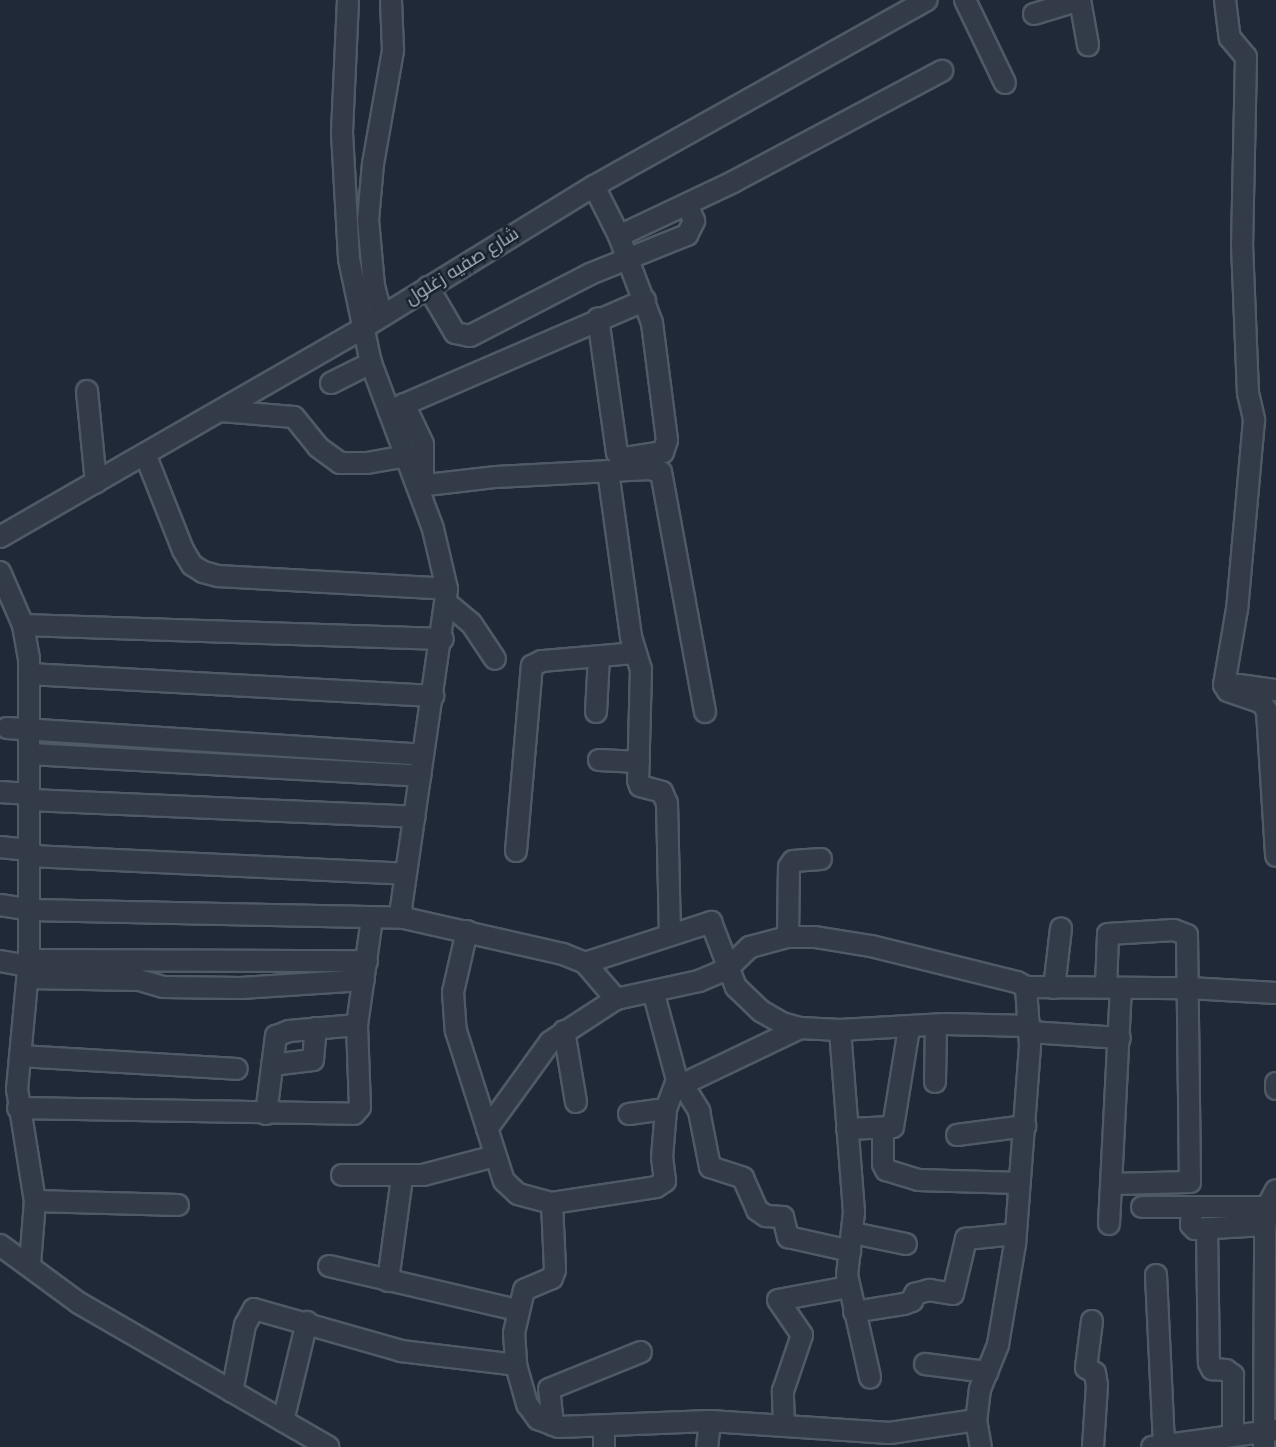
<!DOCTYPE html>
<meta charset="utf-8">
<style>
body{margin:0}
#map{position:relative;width:1276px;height:1447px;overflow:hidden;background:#1f2938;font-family:Poppins,Cairo,sans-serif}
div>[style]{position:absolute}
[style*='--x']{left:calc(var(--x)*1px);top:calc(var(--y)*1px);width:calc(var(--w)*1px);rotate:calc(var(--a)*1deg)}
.roads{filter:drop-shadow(2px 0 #505966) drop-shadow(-2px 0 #505966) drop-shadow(0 2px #505966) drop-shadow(0 -2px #505966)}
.minor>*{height:20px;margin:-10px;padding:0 10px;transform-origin:10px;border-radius:10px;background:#333b48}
span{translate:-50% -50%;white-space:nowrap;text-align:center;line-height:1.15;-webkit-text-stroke:5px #18202d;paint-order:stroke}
.street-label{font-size:18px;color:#adb6c5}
</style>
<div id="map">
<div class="roads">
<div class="minor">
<i style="--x:348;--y:0;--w:133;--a:92.6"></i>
<i style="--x:342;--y:133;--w:126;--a:86.8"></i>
<i style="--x:349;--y:259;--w:106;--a:78.1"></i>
<i style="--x:371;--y:363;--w:177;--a:69.5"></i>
<i style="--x:433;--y:529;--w:62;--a:76.9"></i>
<i style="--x:447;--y:589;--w:322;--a:98.2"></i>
<i style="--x:401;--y:908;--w:10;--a:73"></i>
<i style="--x:404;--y:918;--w:163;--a:12.8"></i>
<i style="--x:563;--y:954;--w:24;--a:22"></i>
<i style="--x:585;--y:963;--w:48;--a:49.3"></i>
<i style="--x:616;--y:999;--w:85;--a:-12.2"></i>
<i style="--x:699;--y:981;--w:30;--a:-23"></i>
<i style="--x:727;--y:969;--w:32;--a:-44"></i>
<i style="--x:750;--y:947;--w:39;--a:-15"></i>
<i style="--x:788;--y:937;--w:27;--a:0"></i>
<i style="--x:815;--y:937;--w:57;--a:9.1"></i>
<i style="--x:871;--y:946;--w:150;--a:13.9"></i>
<i style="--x:1017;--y:982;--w:10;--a:29"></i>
<i style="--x:1026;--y:987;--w:59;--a:86.1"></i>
<i style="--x:1030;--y:1046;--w:199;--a:94.3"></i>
<i style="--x:1015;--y:1244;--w:102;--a:99.6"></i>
<i style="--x:998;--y:1345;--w:48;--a:112.2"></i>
<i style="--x:980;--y:1389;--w:31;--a:97"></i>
<i style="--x:976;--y:1420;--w:27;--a:80"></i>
<i style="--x:965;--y:0;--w:92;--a:64.3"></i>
<i style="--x:1080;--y:0;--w:46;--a:79.9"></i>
<i style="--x:1225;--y:0;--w:38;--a:83"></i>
<i style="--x:1230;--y:38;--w:25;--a:50"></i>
<i style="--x:1246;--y:57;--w:187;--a:91.2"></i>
<i style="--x:1242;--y:244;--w:149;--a:87.7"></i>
<i style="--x:1248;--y:393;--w:28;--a:77"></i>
<i style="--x:1254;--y:420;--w:190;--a:95.1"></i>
<i style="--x:1237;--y:609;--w:77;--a:99.7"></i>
<i style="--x:1224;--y:685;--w:7;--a:56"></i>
<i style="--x:1228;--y:691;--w:36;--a:19"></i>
<i style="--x:1262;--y:703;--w:9;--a:58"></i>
<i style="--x:1267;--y:711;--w:145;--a:86.4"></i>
<i style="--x:1034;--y:14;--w:48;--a:-16.9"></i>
<i style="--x:594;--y:186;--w:56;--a:63.4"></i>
<i style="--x:619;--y:236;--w:93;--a:69.2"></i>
<i style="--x:652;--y:323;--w:118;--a:82.7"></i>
<i style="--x:667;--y:440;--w:13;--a:108"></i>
<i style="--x:663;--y:452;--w:38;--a:171"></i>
<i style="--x:625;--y:458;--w:9;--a:-148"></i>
<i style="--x:617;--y:453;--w:136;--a:-98"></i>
<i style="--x:619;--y:236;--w:126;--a:-25.3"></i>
<i style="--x:733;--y:182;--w:237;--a:-28"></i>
<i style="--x:428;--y:287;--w:53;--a:59.6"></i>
<i style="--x:455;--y:333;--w:15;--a:11"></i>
<i style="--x:470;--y:336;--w:135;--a:-27.3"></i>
<i style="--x:590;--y:274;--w:105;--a:-21.9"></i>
<i style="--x:687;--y:235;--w:16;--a:-63"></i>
<i style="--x:694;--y:221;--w:18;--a:-112"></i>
<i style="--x:382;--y:316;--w:31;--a:-105"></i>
<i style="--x:374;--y:286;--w:66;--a:-95.2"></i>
<i style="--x:368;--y:220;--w:56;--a:-84.9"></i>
<i style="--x:373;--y:164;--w:116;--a:-80"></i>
<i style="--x:393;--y:50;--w:50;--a:-92.3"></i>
<i style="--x:331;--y:383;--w:45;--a:-26.6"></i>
<i style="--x:87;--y:391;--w:92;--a:84.4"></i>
<i style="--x:404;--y:404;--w:44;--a:64.6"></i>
<i style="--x:423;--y:444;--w:41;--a:90"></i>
<i style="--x:221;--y:411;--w:73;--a:4.7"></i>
<i style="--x:294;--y:417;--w:38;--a:51"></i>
<i style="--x:318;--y:447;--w:27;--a:36"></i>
<i style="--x:340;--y:463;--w:27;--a:0"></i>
<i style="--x:367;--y:463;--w:41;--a:-9.9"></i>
<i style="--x:389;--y:411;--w:279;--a:-23.4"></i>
<i style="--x:145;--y:454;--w:103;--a:68.4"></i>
<i style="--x:183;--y:550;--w:17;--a:59"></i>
<i style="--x:192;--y:565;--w:13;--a:32"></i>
<i style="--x:203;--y:572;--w:16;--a:15"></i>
<i style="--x:218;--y:576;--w:229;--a:3.2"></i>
<i style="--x:608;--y:471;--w:168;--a:82.1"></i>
<i style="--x:631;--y:637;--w:34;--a:73"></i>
<i style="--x:641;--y:669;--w:111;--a:91.5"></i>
<i style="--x:638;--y:780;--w:6;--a:72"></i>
<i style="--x:640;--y:786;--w:23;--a:15"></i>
<i style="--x:662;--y:792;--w:12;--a:66"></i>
<i style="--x:667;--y:803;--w:132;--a:88.7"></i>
<i style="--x:418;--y:486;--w:79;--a:-6.6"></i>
<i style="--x:496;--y:477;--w:153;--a:-3"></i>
<i style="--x:649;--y:469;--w:12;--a:14"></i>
<i style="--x:661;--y:472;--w:244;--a:79.6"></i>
<i style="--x:0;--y:537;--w:419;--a:-29.9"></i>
<i style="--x:363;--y:328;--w:271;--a:-31.6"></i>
<i style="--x:594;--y:186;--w:381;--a:-29.2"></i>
<i style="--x:0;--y:572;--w:58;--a:66.5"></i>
<i style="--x:23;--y:625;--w:34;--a:80"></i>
<i style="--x:29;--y:658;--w:302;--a:90"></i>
<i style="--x:29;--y:960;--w:130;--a:95.3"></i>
<i style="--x:17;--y:1089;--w:113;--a:80.9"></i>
<i style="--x:35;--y:1201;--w:64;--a:94.5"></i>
<i style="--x:448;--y:604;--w:30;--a:40"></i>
<i style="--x:471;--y:623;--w:43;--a:56.3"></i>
<i style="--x:23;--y:625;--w:420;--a:1.9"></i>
<i style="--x:29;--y:674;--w:405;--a:3.1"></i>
<i style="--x:1239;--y:685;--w:37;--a:8"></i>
<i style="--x:596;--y:712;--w:55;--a:-86.9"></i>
<i style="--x:7;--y:728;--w:416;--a:3.7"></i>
<i style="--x:30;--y:754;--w:391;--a:3.2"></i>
<i style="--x:599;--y:760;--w:40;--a:2.9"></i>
<i style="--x:0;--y:792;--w:29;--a:4"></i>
<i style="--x:30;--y:800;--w:385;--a:2.5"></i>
<i style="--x:0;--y:847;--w:31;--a:6"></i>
<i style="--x:516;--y:851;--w:186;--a:-85.1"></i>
<i style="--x:532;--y:666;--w:11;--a:-27"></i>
<i style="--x:542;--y:661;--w:94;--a:-4.9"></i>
<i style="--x:31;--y:856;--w:375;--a:2.7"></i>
<i style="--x:0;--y:905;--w:30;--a:9"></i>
<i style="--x:30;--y:910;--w:374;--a:1.2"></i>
<i style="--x:467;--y:931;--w:63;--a:102.9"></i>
<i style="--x:453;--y:992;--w:39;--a:86"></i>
<i style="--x:456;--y:1031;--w:157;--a:72.3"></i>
<i style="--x:504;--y:1181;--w:19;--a:43"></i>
<i style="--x:518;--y:1194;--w:35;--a:15"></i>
<i style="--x:552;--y:1203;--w:105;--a:-8.7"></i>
<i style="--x:656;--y:1187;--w:11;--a:-34"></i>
<i style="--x:665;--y:1181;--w:23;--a:-97"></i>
<i style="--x:662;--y:1158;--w:49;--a:-85.3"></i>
<i style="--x:666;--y:1109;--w:31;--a:-69"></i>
<i style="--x:677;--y:1080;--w:92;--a:-105.1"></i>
<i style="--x:788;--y:937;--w:70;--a:-89.2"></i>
<i style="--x:789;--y:867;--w:7;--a:-56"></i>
<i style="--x:793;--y:861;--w:28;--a:-4"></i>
<i style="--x:29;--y:960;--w:338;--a:0.2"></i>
<i style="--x:0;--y:961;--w:29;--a:10"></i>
<i style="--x:585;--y:963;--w:133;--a:-18"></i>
<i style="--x:711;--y:922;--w:70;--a:69"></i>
<i style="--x:736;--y:987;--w:35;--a:44"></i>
<i style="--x:761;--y:1011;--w:24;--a:30"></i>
<i style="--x:782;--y:1023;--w:19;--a:16"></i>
<i style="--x:800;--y:1028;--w:40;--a:2.9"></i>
<i style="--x:840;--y:1030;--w:105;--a:-3.3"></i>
<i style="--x:945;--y:1024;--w:85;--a:1.3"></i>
<i style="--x:29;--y:978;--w:110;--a:1"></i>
<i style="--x:139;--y:980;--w:25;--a:16"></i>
<i style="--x:163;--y:987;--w:78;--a:0.7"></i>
<i style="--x:241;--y:988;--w:123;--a:-3.7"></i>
<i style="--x:1026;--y:987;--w:163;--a:0.4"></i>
<i style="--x:1189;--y:988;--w:87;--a:3.3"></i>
<i style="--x:1106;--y:987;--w:53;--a:-87.8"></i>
<i style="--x:1108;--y:934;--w:66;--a:-3.5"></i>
<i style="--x:1174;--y:930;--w:14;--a:21"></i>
<i style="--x:1187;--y:935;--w:247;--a:89.3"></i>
<i style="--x:1190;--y:1182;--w:76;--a:178.5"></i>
<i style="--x:1054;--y:988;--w:60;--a:-83.3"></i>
<i style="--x:840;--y:1030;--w:183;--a:85.6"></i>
<i style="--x:854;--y:1212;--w:63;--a:96.3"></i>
<i style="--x:847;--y:1275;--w:105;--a:77.3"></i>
<i style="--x:564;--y:1031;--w:72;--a:80.4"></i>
<i style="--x:1030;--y:1032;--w:90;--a:3.8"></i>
<i style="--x:20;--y:1056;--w:217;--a:3.4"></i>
<i style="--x:272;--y:1065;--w:41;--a:-7"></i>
<i style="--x:313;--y:1060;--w:32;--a:-85"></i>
<i style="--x:935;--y:1082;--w:56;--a:-89"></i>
<i style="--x:1276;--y:1083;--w:6;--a:90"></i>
<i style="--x:683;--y:1085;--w:31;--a:58"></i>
<i style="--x:699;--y:1111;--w:57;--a:78.9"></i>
<i style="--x:710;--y:1167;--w:35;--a:18"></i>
<i style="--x:743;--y:1178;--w:35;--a:66"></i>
<i style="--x:757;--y:1210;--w:11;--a:34"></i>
<i style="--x:766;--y:1216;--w:17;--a:3"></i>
<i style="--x:783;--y:1217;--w:21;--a:76"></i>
<i style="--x:788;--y:1237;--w:64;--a:12.7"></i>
<i style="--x:677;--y:1087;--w:136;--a:-25.6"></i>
<i style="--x:18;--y:1108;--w:336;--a:1"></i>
<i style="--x:354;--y:1114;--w:9;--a:-49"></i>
<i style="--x:360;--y:1107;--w:82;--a:-92.1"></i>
<i style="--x:357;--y:1025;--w:108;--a:-82"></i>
<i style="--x:266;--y:1114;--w:79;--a:-82.7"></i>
<i style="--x:276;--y:1036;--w:14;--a:-21"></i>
<i style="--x:289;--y:1031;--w:68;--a:-5"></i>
<i style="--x:629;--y:1114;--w:37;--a:-8"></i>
<i style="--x:487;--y:1129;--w:107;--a:-54.1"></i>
<i style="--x:550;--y:1042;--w:79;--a:-33.1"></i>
<i style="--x:847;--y:1129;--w:46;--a:-2.5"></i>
<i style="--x:893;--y:1127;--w:100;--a:-80.8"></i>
<i style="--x:883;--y:1129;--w:35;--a:90"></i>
<i style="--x:883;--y:1164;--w:7;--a:63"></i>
<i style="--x:886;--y:1170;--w:34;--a:17"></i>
<i style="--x:918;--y:1180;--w:101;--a:1.7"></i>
<i style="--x:957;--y:1135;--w:69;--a:-7.5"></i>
<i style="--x:342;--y:1175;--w:81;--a:0"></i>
<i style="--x:423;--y:1175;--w:74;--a:-14.8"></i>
<i style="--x:35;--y:1201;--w:143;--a:1.6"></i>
<i style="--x:552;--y:1203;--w:67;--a:87.4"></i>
<i style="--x:555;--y:1270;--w:9;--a:111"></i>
<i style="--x:552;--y:1278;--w:30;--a:157"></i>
<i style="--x:524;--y:1290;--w:44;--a:103.1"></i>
<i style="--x:514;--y:1333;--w:32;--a:86"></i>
<i style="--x:516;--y:1365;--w:41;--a:74.2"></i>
<i style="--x:527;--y:1404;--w:19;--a:54"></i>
<i style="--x:538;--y:1419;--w:22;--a:21"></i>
<i style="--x:559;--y:1427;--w:151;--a:-2.3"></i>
<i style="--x:710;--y:1421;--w:180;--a:3.8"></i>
<i style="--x:890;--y:1433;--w:87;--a:-8.6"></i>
<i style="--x:1142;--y:1207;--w:125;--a:0"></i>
<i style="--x:1192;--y:1207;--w:18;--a:93"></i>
<i style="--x:1191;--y:1225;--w:6;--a:45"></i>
<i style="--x:1195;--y:1229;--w:70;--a:-3.3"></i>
<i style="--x:1109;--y:1224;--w:236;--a:-87.1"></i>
<i style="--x:1207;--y:1228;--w:135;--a:89.2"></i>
<i style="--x:1209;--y:1363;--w:7;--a:63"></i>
<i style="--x:1212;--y:1369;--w:14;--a:4"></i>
<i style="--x:1226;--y:1370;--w:9;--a:36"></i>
<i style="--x:1233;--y:1375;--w:59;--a:90"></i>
<i style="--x:853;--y:1233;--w:54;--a:11.7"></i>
<i style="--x:0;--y:1245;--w:98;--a:36.3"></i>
<i style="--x:79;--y:1303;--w:288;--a:30"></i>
<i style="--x:329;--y:1266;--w:193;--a:13.2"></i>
<i style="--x:1156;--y:1275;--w:170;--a:87.3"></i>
<i style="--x:388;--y:1281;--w:105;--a:-82.3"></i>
<i style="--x:854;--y:1312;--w:51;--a:-9.1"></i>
<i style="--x:904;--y:1304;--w:9;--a:-21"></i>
<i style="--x:912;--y:1301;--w:8;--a:-67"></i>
<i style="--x:915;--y:1294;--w:15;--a:-16"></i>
<i style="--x:929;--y:1290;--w:24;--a:9"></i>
<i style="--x:953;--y:1294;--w:57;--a:-76.7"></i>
<i style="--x:966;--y:1239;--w:49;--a:-5.8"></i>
<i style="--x:1092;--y:1321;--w:47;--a:97.3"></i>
<i style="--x:1086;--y:1368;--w:10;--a:29"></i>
<i style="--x:1095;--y:1373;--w:12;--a:81"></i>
<i style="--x:1097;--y:1385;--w:62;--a:93.7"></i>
<i style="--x:925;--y:1364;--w:63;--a:7.4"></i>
<i style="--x:232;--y:1392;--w:68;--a:-79"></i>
<i style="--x:245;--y:1325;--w:18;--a:-61"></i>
<i style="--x:254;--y:1309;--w:153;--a:15.9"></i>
<i style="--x:401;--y:1351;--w:116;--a:6.9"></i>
<i style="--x:283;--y:1421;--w:102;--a:-76.4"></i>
<i style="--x:553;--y:1425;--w:36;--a:-96"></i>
<i style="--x:549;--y:1389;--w:99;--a:-21.9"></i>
<i style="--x:784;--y:1426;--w:35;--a:-92"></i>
<i style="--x:783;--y:1391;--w:59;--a:-71.3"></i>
<i style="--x:802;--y:1335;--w:42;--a:-124.4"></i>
<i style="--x:778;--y:1300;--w:71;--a:-10.5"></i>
<i style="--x:604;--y:1447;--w:21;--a:-90"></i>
<i style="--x:707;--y:1447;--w:26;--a:-83"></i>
<i style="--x:1152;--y:1447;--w:125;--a:-7.8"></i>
<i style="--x:1264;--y:1447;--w:213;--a:-89.7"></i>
<i style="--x:1265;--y:1234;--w:27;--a:-86"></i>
<i style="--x:1267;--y:1207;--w:19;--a:-62"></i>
</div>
</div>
<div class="street-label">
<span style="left:462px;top:266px;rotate:-32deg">شارع صفيه زغلول</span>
</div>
</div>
